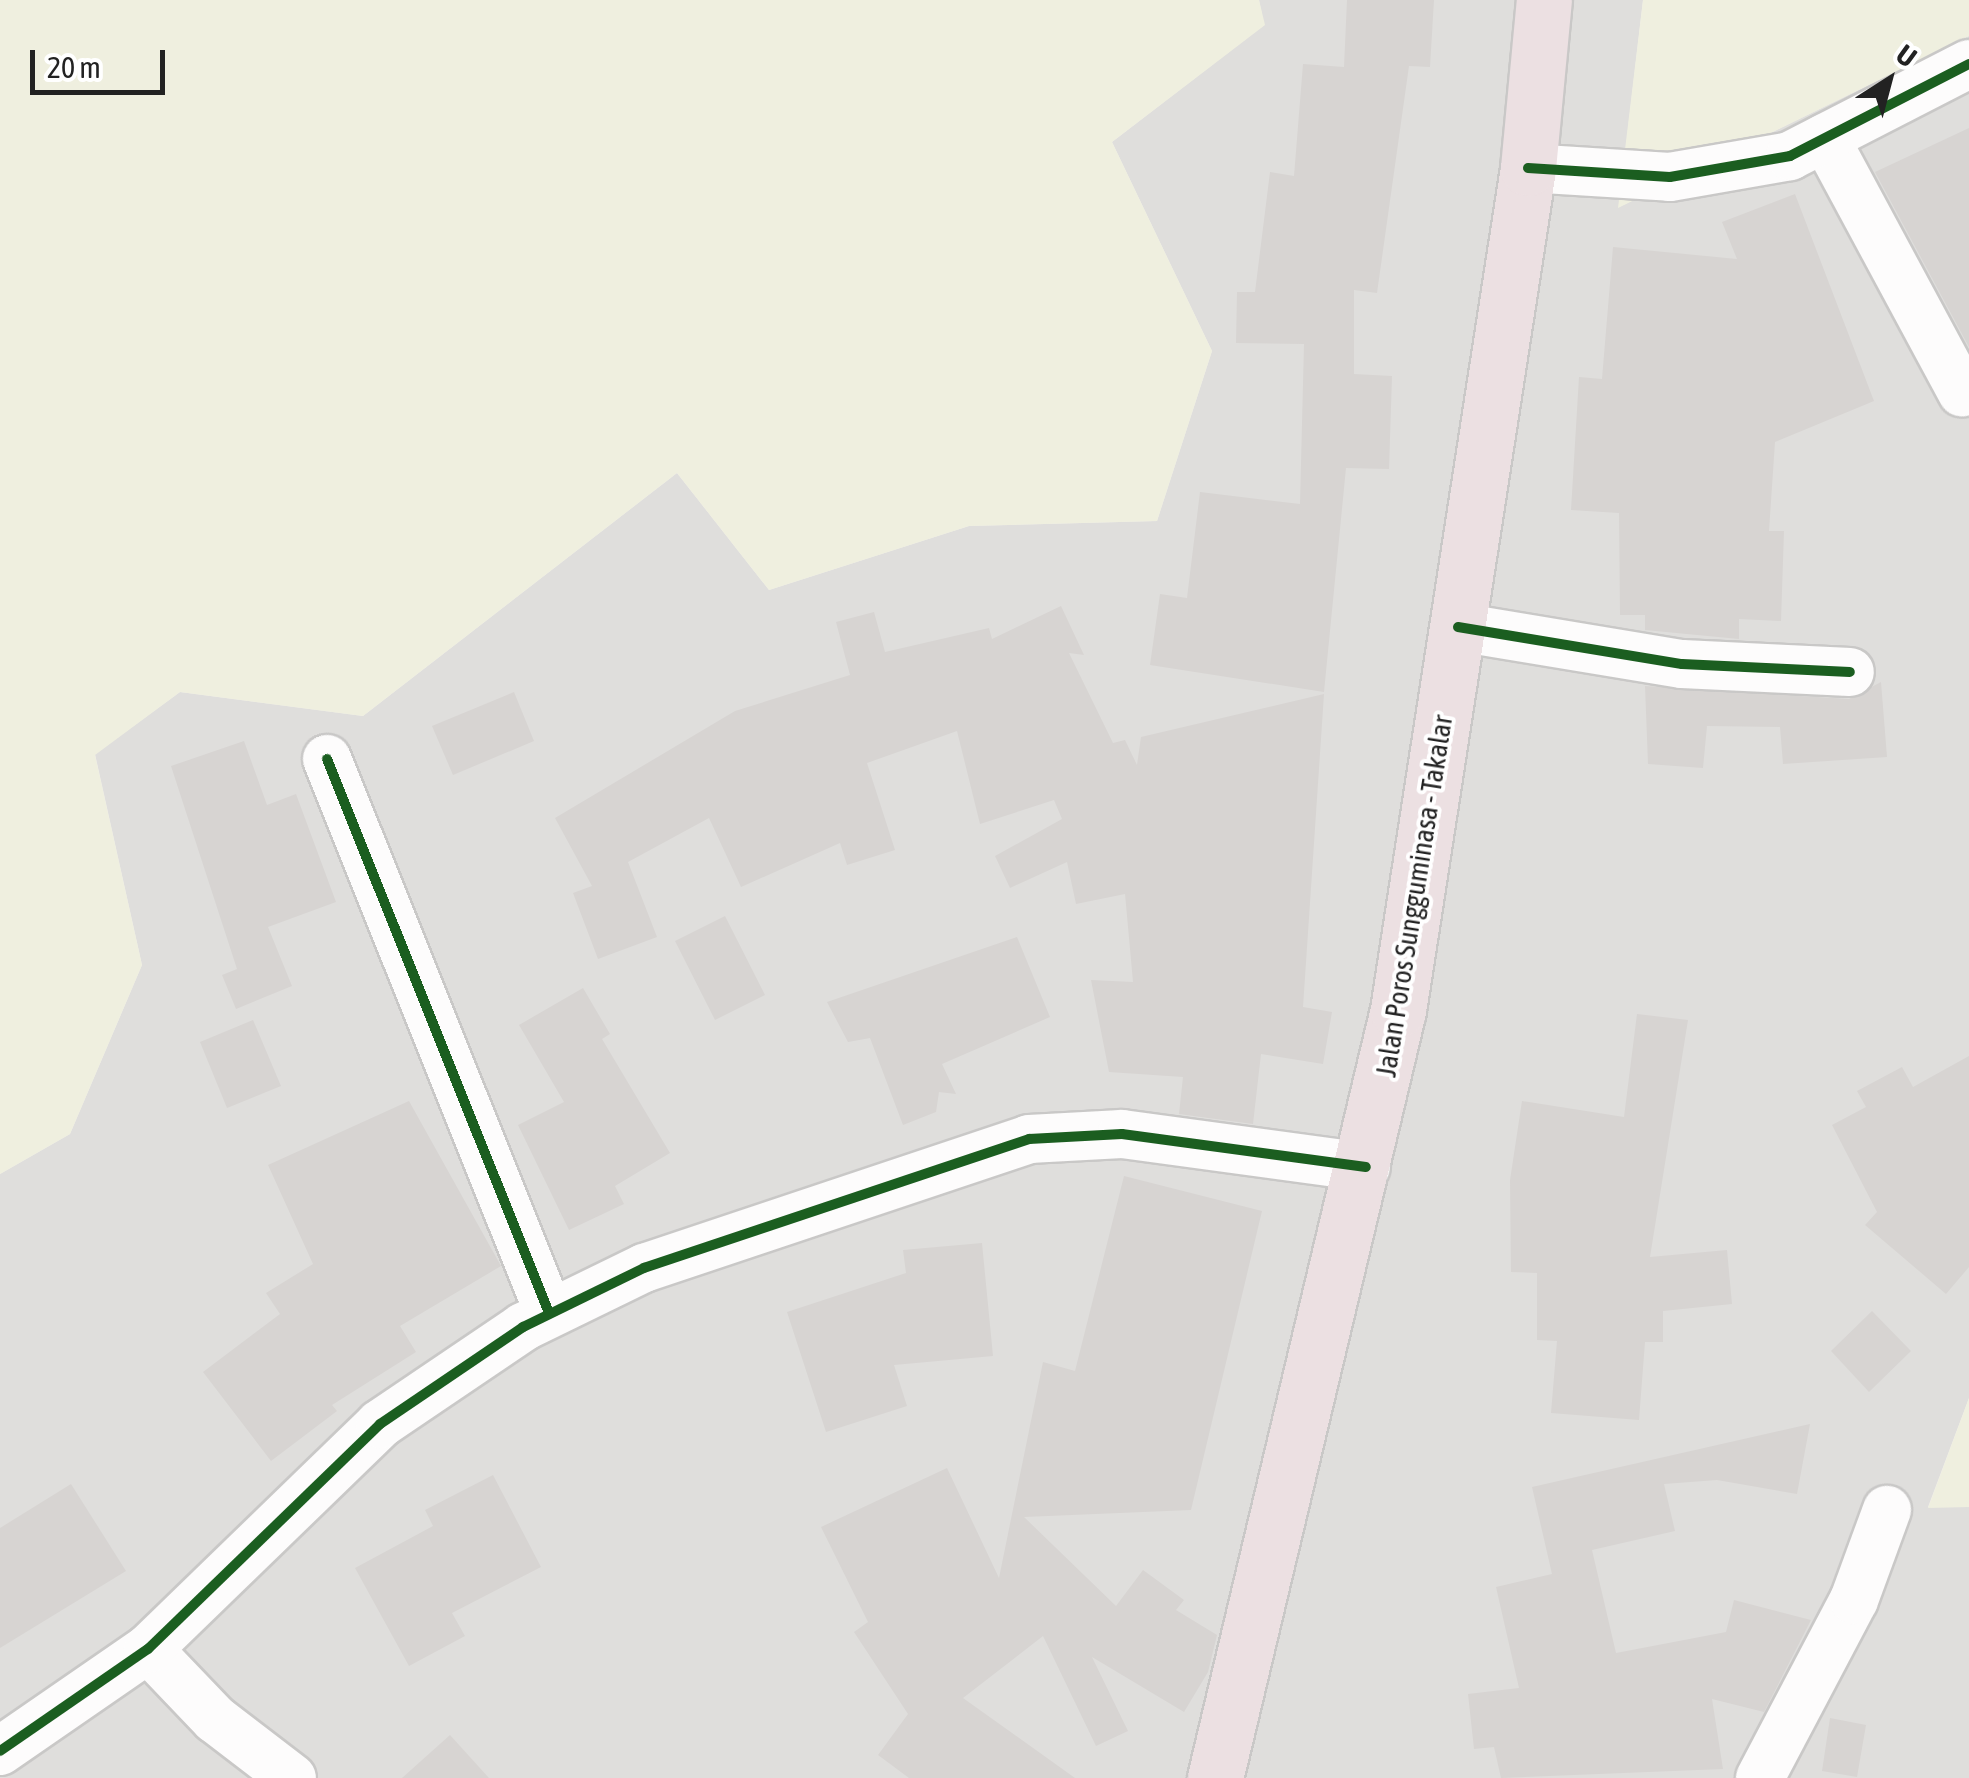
<!DOCTYPE html>
<style>
body{margin:0}
#map{position:relative;width:1969px;height:1778px;overflow:hidden;background:#f0eeeb;font-family:"Asap Condensed",sans-serif}
div>[style]{position:absolute}
[style*='--x']{left:calc(var(--x)*1px);top:calc(var(--y)*1px);width:calc(var(--w)*1px);rotate:calc(var(--a)*1deg)}
.residential>*{inset:0;background:#dfdedc}
.farmland>*{inset:0;background:#efefdf}
.building>*{inset:0;background:#d7d4d2}
.roads{filter:drop-shadow(2px 0 #c9c8c7) drop-shadow(-2px 0 #c9c8c7) drop-shadow(0 2px #c9c8c7) drop-shadow(0 -2px #c9c8c7)}
.street>*{height:48px;margin:-24px;padding:0 24px;transform-origin:24px;border-radius:24px;background:#fdfcfc}
.highway>*{height:55px;margin:-27.5px;padding:0 27.5px;transform-origin:27.5px;border-radius:27.5px;background:#ece0e2}
.cycleway>*{height:10px;margin:-5px;padding:0 5px;transform-origin:5px;border-radius:5px;background:#1b5e20}
span{translate:-50% -50%;white-space:nowrap;text-align:center;line-height:1.15;-webkit-text-stroke:8px #fff;paint-order:stroke}
.street-label{font-size:28px;color:#222}
.north{position:absolute;left:1839px;top:30px;width:100px;height:100px;-webkit-text-stroke:8px #fff;paint-order:stroke;rotate:36deg;font-size:28px;font-weight:700;line-height:40px;text-align:center;color:#222}
.north::after{content:'';display:block;margin:auto;width:35px;height:45px;background:#222;clip-path:polygon(50% 0,100% 100%,50% 72%,0 100%)}
.scale{position:absolute;left:30px;top:50px;width:135px;height:45px;box-sizing:border-box;border:5px solid #222;border-top:0;padding-left:12px;font-size:30px;line-height:35px;white-space:nowrap;color:#222;-webkit-text-stroke:8px #fff;paint-order:stroke}
</style>
<div id="map">
<div class="residential">
<i style="clip-path:polygon(1259px 0,1643px 0,1619px 207px,1969px 36px,1969px 1398px,1928px 1507px,1969px 1507px,1969px 1778px,0 1778px,0 1174px,70px 1134px,142px 965px,95px 754px,180px 692px,363px 716px,677px 473px,769px 590px,969px 526px,1157px 521px,1212px 351px,1112px 142px,1264px 25px)"></i>
</div>
<div class="farmland">
<i style="clip-path:polygon(0 0,1259px 0,1265px 25px,1112px 142px,1212px 351px,1157px 521px,969px 526px,769px 590px,677px 473px,363px 716px,180px 692px,95px 755px,142px 965px,70px 1134px,0 1174px)"></i>
<i style="clip-path:polygon(1643px 0,1969px 0,1969px 36px,1618px 208px)"></i>
<i style="clip-path:polygon(1969px 1398px,1969px 1507px,1928px 1508px)"></i>
</div>
<div class="building">
<i style="clip-path:polygon(1347px 0,1434px 0,1430px 67px,1409px 66px,1377px 293px,1354px 290px,1354px 374px,1392px 376px,1389px 469px,1346px 468px,1324px 692px,1150px 665px,1160px 594px,1187px 598px,1200px 492px,1300px 504px,1304px 344px,1236px 343px,1237px 292px,1255px 292px,1270px 172px,1294px 176px,1303px 64px,1344px 67px)"></i>
<i style="clip-path:polygon(1969px 128px,1969px 347px,1875px 172px)"></i>
<i style="clip-path:polygon(1795px 194px,1874px 401px,1775px 442px,1769px 531px,1784px 531px,1781px 621px,1739px 619px,1739px 639px,1645px 630px,1645px 615px,1620px 615px,1619px 513px,1571px 510px,1579px 377px,1602px 379px,1613px 247px,1737px 259px,1722px 222px)"></i>
<i style="clip-path:polygon(1061px 606px,1084px 655px,1069px 653px,1113px 743px,1125px 740px,1137px 765px,1141px 737px,1324px 694px,1303px 1007px,1332px 1012px,1323px 1064px,1261px 1054px,1253px 1124px,1179px 1114px,1183px 1077px,1109px 1072px,1091px 980px,1133px 982px,1125px 894px,1076px 904px,1067px 862px,1010px 888px,995px 856px,1062px 819px,1054px 800px,980px 824px,957px 731px,867px 763px,895px 850px,847px 865px,840px 843px,741px 887px,709px 818px,628px 862px,657px 937px,598px 959px,573px 893px,592px 886px,555px 818px,735px 711px,850px 675px,836px 622px,874px 612px,885px 652px,989px 628px,992px 639px)"></i>
<i style="clip-path:polygon(1881px 682px,1887px 757px,1783px 764px,1780px 727px,1707px 726px,1703px 768px,1648px 764px,1645px 686px,1849px 699px)"></i>
<i style="clip-path:polygon(514px 692px,534px 741px,453px 775px,432px 726px)"></i>
<i style="clip-path:polygon(244px 741px,267px 805px,296px 794px,336px 902px,268px 927px,292px 986px,236px 1009px,222px 975px,237px 969px,171px 766px)"></i>
<i style="clip-path:polygon(725px 916px,765px 995px,715px 1020px,675px 941px)"></i>
<i style="clip-path:polygon(1017px 937px,1050px 1017px,942px 1064px,956px 1094px,939px 1092px,936px 1112px,903px 1125px,870px 1038px,848px 1042px,827px 1002px)"></i>
<i style="clip-path:polygon(583px 988px,610px 1034px,602px 1039px,670px 1153px,615px 1186px,624px 1204px,569px 1230px,518px 1125px,564px 1102px,519px 1025px)"></i>
<i style="clip-path:polygon(1637px 1014px,1688px 1020px,1650px 1257px,1727px 1250px,1732px 1304px,1663px 1311px,1663px 1342px,1645px 1342px,1639px 1420px,1551px 1413px,1557px 1341px,1537px 1340px,1537px 1273px,1511px 1272px,1510px 1180px,1522px 1101px,1624px 1117px)"></i>
<i style="clip-path:polygon(253px 1020px,281px 1086px,227px 1108px,200px 1042px)"></i>
<i style="clip-path:polygon(1969px 1056px,1969px 1267px,1946px 1294px,1865px 1225px,1877px 1212px,1832px 1125px,1866px 1107px,1857px 1091px,1902px 1067px,1913px 1087px)"></i>
<i style="clip-path:polygon(409px 1101px,501px 1266px,400px 1326px,416px 1352px,332px 1405px,337px 1411px,271px 1461px,203px 1372px,280px 1314px,266px 1293px,313px 1264px,268px 1165px)"></i>
<i style="clip-path:polygon(1124px 1176px,1262px 1211px,1191px 1510px,1024px 1517px,1116px 1606px,1143px 1570px,1184px 1600px,1176px 1610px,1217px 1635px,1208px 1672px,1184px 1712px,1092px 1657px,1128px 1731px,1096px 1746px,1043px 1636px,963px 1698px,1075px 1778px,909px 1778px,878px 1755px,908px 1714px,854px 1632px,868px 1622px,821px 1527px,947px 1468px,999px 1578px,1043px 1362px,1075px 1371px)"></i>
<i style="clip-path:polygon(982px 1243px,993px 1356px,894px 1365px,907px 1406px,826px 1432px,787px 1312px,906px 1273px,903px 1250px)"></i>
<i style="clip-path:polygon(1872px 1311px,1911px 1351px,1869px 1392px,1831px 1351px)"></i>
<i style="clip-path:polygon(1810px 1424px,1797px 1494px,1717px 1480px,1664px 1484px,1675px 1531px,1592px 1550px,1616px 1653px,1726px 1632px,1734px 1600px,1811px 1620px,1764px 1712px,1712px 1699px,1723px 1769px,1501px 1778px,1494px 1747px,1474px 1749px,1468px 1694px,1519px 1688px,1496px 1587px,1552px 1574px,1532px 1487px)"></i>
<i style="clip-path:polygon(493px 1475px,541px 1567px,452px 1613px,465px 1636px,409px 1666px,355px 1568px,433px 1526px,425px 1510px)"></i>
<i style="clip-path:polygon(71px 1484px,126px 1571px,0 1648px,0 1528px)"></i>
<i style="clip-path:polygon(1830px 1718px,1866px 1725px,1857px 1777px,1822px 1771px)"></i>
<i style="clip-path:polygon(450px 1735px,489px 1778px,402px 1778px)"></i>
</div>
<div class="roads">
<div class="street">
<i style="--x:1825;--y:138;--w:289;--a:61.7"></i>
<i style="--x:1528;--y:168;--w:142;--a:3.6"></i>
<i style="--x:1670;--y:177;--w:122;--a:-9.9"></i>
<i style="--x:1790;--y:156;--w:201;--a:-27.2"></i>
<i style="--x:1458;--y:627;--w:227;--a:9.4"></i>
<i style="--x:1682;--y:664;--w:168;--a:2.7"></i>
<i style="--x:327;--y:759;--w:597;--a:68.16"></i>
<i style="--x:148;--y:1649;--w:97;--a:46.3"></i>
<i style="--x:215;--y:1719;--w:97;--a:37.5"></i>
<i style="--x:0;--y:1751;--w:180;--a:-34.6"></i>
<i style="--x:148;--y:1649;--w:323;--a:-44.1"></i>
<i style="--x:380;--y:1424;--w:173;--a:-34.1"></i>
<i style="--x:523;--y:1327;--w:135;--a:-26"></i>
<i style="--x:644;--y:1268;--w:406;--a:-18.5"></i>
<i style="--x:1029;--y:1139;--w:93;--a:-3.1"></i>
<i style="--x:1122;--y:1134;--w:246;--a:7.7"></i>
<i style="--x:1760;--y:1778;--w:201;--a:-62.2"></i>
<i style="--x:1854;--y:1600;--w:96;--a:-69.9"></i>
</div>
<div class="highway">
<i style="--x:1215;--y:1778;--w:790;--a:-76.6"></i>
<i style="--x:1398;--y:1010;--w:852;--a:-81.22"></i>
<i style="--x:1528;--y:168;--w:169;--a:-84.6"></i>
</div>
</div>
<div class="cycleway">
<i style="--x:1528;--y:168;--w:142;--a:3.6"></i>
<i style="--x:1670;--y:177;--w:122;--a:-9.9"></i>
<i style="--x:1790;--y:156;--w:201;--a:-27.2"></i>
<i style="--x:1458;--y:627;--w:227;--a:9.4"></i>
<i style="--x:1682;--y:664;--w:168;--a:2.7"></i>
<i style="--x:327;--y:759;--w:597;--a:68.16"></i>
<i style="--x:0;--y:1751;--w:180;--a:-34.6"></i>
<i style="--x:148;--y:1649;--w:323;--a:-44.1"></i>
<i style="--x:380;--y:1424;--w:173;--a:-34.1"></i>
<i style="--x:523;--y:1327;--w:135;--a:-26"></i>
<i style="--x:644;--y:1268;--w:406;--a:-18.5"></i>
<i style="--x:1029;--y:1139;--w:93;--a:-3.1"></i>
<i style="--x:1122;--y:1134;--w:246;--a:7.7"></i>
</div>
<div class="street-label">
<span style="left:1414px;top:896px;rotate:-81deg">Jalan Poros Sungguminasa - Takalar</span>
</div>
<div class="north">U</div>
<div class="scale">20 m</div>
</div>
